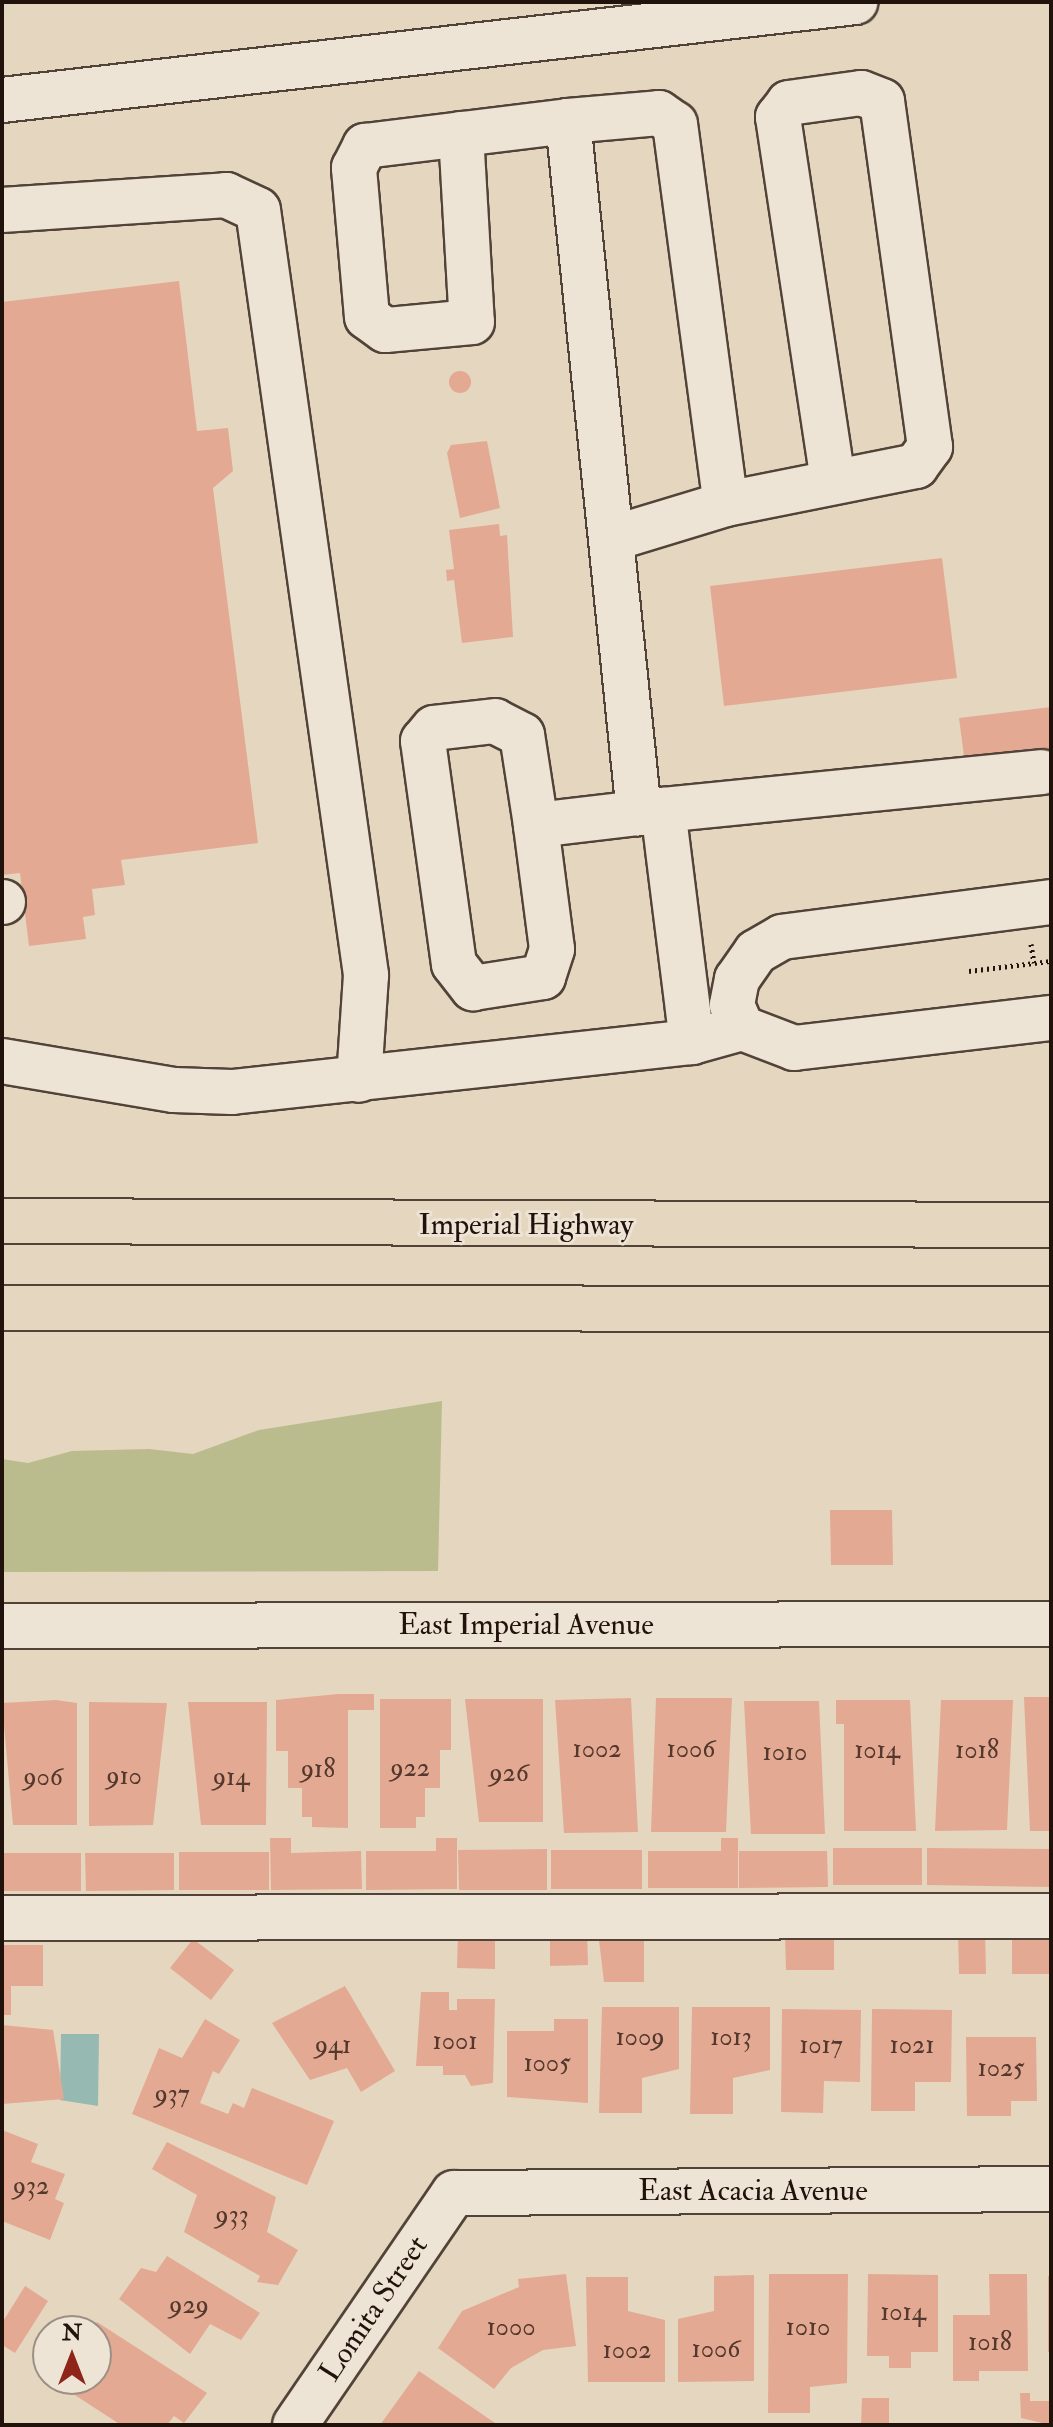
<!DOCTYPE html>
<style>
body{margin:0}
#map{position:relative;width:1053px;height:2427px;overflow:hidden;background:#e5d6bf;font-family:"IM FELL Double Pica",serif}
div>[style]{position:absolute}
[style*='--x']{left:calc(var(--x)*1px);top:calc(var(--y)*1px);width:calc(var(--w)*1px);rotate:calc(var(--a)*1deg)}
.green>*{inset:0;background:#babc8e}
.water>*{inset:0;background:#96b9b2}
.building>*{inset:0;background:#e4a992}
.round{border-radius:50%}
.path>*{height:5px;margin-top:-2.5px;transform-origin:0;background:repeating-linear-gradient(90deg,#21120b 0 2px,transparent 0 6px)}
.roads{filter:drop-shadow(2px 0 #524338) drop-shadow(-2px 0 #524338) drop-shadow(0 2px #524338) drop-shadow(0 -2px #524338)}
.minor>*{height:44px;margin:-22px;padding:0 22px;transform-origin:22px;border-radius:22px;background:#eee4d5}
.major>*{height:44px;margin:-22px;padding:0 22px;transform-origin:22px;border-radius:22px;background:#e5d6bf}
span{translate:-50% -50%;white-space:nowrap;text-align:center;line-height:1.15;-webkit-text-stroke:6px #eee4d5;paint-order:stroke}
.number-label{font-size:26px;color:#52382d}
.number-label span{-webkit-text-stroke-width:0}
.street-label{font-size:30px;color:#21120b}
.frame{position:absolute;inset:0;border:4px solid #21120b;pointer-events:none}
.north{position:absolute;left:32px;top:2315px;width:80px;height:80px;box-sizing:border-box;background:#eee4d5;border:2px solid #9c9084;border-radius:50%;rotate:0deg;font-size:22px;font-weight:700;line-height:32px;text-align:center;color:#21120b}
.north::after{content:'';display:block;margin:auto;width:28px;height:36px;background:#8f2418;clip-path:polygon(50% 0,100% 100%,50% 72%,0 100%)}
</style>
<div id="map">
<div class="green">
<i style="clip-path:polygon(442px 1401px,438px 1571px,2px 1572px,2px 1459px,28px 1463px,72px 1451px,149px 1449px,193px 1454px,259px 1430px)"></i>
</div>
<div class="water">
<i style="clip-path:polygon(61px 2034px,99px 2034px,98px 2106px,60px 2100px)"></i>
</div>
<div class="building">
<i style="clip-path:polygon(179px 281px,197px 431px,228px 428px,233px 471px,213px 488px,258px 843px,121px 860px,125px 885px,92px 889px,95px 915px,83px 917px,86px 939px,29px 946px,20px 873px,2px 875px,2px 302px)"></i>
<i class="round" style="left:449px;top:371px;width:22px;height:22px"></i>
<i style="clip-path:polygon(487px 441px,500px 508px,460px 518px,447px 453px,451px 445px)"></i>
<i style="clip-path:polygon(499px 524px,500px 536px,507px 535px,513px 637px,462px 643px,454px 580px,447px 581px,446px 570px,454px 569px,449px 530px)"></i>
<i style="clip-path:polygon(942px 558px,957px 678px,724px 706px,710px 586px)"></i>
<i style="clip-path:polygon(1051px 707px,1051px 753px,965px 764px,959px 718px)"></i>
<i style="clip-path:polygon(830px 1510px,892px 1510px,893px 1565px,831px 1565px)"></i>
<i style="clip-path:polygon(338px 1694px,374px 1694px,374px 1710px,348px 1710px,348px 1828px,312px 1827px,312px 1817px,302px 1817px,302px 1788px,288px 1788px,288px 1751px,276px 1751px,276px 1700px)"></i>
<i style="clip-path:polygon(1024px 1697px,1051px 1697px,1051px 1831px,1030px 1831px)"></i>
<i style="clip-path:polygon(631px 1698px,638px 1832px,564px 1833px,555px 1700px)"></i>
<i style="clip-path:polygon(656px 1698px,732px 1698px,726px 1832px,651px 1832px)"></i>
<i style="clip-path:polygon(380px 1699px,451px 1699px,451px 1750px,440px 1750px,440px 1788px,425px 1788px,425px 1817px,416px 1817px,416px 1828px,380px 1828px)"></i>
<i style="clip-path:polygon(465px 1699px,543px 1699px,543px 1822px,479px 1822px)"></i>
<i style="clip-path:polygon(56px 1700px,77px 1703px,77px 1825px,13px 1825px,2px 1703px)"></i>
<i style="clip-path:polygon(836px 1700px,910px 1700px,916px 1831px,844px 1831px,844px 1724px,836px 1724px)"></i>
<i style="clip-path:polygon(941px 1700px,1013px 1700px,1007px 1830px,935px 1831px)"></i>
<i style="clip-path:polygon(744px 1701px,819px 1701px,825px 1834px,751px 1834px)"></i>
<i style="clip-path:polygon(89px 1702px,167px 1703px,153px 1825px,89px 1826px)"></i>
<i style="clip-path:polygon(188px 1702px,267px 1702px,266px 1825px,201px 1825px)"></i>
<i style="clip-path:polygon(270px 1838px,291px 1838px,291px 1853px,361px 1851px,362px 1889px,271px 1890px)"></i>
<i style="clip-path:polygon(436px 1838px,457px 1838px,457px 1889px,366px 1890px,366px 1851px,436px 1851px)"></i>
<i style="clip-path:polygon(721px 1838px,738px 1838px,738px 1888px,648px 1888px,648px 1851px,721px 1851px)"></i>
<i style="clip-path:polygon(833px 1848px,922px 1848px,922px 1885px,833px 1885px)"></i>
<i style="clip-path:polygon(927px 1848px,1051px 1849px,1051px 1887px,927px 1885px)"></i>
<i style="clip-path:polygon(547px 1849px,547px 1890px,459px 1890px,458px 1850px)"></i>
<i style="clip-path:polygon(551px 1850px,642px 1850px,642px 1889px,551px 1889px)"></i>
<i style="clip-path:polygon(739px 1851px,827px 1851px,828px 1887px,739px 1888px)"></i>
<i style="clip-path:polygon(179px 1852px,269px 1852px,269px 1890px,179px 1890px)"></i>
<i style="clip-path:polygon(2px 1853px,81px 1853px,81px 1891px,2px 1891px)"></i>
<i style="clip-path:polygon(85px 1853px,174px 1853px,174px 1890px,86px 1891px)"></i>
<i style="clip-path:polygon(644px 1929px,644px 1982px,604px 1982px,598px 1932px)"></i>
<i style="clip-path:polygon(958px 1929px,985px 1929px,986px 1974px,959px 1974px)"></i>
<i style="clip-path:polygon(458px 1931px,495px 1931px,495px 1969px,457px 1968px)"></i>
<i style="clip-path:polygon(550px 1931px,587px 1931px,588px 1965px,550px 1966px)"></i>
<i style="clip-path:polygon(834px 1932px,834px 1970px,786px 1970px,785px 1933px)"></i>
<i style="clip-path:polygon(1012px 1933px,1049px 1933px,1049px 1974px,1012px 1974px)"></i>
<i style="clip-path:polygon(193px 1939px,234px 1970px,211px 2000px,170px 1968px)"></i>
<i style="clip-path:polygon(2px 1945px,43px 1945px,43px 1986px,11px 1986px,11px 2015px,2px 2015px)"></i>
<i style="clip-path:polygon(345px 1986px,395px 2071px,361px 2092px,347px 2068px,310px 2080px,272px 2023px)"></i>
<i style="clip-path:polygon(421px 1992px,449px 1992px,449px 2010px,457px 2010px,457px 1999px,495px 1999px,493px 2083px,471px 2086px,465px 2075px,443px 2075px,443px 2066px,416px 2066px)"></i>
<i style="clip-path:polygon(602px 2007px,679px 2007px,679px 2069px,642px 2078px,642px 2113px,599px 2113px)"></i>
<i style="clip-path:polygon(692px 2007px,770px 2007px,770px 2070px,733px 2078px,733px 2114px,690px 2114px)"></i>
<i style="clip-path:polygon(782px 2009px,861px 2010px,860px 2082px,824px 2081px,823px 2113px,781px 2112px)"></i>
<i style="clip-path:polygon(872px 2009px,952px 2010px,951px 2082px,915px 2082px,915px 2111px,871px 2111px)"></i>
<i style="clip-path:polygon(205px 2019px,240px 2040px,219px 2074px,213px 2071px,200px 2103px,228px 2114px,233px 2103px,244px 2108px,252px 2088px,334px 2121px,307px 2185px,132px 2114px,159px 2048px,182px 2058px)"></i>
<i style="clip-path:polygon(554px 2019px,588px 2019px,588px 2103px,507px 2097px,507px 2031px,554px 2031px)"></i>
<i style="clip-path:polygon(2px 2025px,53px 2030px,64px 2099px,2px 2104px)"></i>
<i style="clip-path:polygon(966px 2037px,1036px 2037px,1037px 2101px,1011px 2101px,1011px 2116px,967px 2116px)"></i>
<i style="clip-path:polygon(2px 2130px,38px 2144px,31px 2162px,65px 2174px,55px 2199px,64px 2203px,50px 2240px,2px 2221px)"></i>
<i style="clip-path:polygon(167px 2142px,276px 2197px,267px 2232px,298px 2250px,278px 2285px,257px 2282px,260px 2276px,184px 2232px,197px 2195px,152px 2169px)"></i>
<i style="clip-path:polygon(167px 2256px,260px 2313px,241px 2340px,210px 2324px,190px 2354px,119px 2299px,141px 2268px,156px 2272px)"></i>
<i style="clip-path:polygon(566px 2274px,576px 2346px,543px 2350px,511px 2368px,494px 2389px,438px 2348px,462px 2311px,519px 2287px,518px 2279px)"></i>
<i style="clip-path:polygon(769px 2274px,848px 2274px,847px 2383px,810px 2387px,810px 2413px,768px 2413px)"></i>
<i style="clip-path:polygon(868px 2274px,938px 2275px,938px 2352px,911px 2352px,911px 2368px,889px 2368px,889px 2356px,867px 2356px)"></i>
<i style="clip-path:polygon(989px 2274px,1027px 2274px,1028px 2371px,979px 2371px,979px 2381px,953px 2381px,953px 2315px,990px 2315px)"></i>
<i style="clip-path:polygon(754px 2275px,754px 2381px,678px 2382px,678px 2319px,714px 2311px,714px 2276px)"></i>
<i style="clip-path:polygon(1051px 2275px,1051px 2352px,1048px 2352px,1048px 2276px)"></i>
<i style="clip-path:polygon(586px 2277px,628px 2277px,628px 2311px,665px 2320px,665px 2382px,588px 2382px)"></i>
<i style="clip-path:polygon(25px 2286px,48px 2301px,15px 2353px,2px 2345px,2px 2323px)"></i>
<i style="clip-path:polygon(97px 2322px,207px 2393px,184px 2423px,174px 2416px,167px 2425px,121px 2425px,64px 2388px,71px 2379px,96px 2379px,90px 2331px)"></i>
<i style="clip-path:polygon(419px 2371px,498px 2425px,380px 2425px)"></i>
<i style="clip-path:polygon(1020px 2393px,1030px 2393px,1030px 2401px,1051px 2401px,1051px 2425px,1021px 2418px)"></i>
<i style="clip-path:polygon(862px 2398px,889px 2398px,889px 2425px,861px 2425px)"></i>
</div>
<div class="path">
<i style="--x:1031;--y:944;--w:19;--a:81"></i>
<i style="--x:969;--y:971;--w:83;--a:-7"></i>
</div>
<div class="roads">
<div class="minor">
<i style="--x:2;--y:100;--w:859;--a:-6.55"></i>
<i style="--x:568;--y:121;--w:696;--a:84.14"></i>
<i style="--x:461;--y:134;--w:188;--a:86.7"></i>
<i style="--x:472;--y:322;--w:87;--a:174.7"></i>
<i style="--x:385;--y:330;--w:22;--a:-144"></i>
<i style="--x:367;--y:317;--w:150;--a:-95"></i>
<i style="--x:354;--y:168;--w:25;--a:-63"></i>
<i style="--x:365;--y:146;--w:205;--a:-7"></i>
<i style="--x:568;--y:121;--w:91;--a:-5"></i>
<i style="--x:659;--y:113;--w:19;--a:35"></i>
<i style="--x:675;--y:124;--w:383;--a:82.4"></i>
<i style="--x:726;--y:504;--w:120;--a:163.1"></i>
<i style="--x:2;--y:210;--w:225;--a:-3.8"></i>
<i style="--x:226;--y:195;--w:35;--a:25"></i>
<i style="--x:258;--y:210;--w:773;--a:81.96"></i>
<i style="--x:366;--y:975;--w:105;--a:93.8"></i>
<i style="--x:726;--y:504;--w:194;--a:-11.3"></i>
<i style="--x:916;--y:466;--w:24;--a:-54"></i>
<i style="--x:930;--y:447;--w:349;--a:-97.9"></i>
<i style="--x:882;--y:101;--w:22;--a:-159"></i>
<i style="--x:861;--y:93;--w:73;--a:172.1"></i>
<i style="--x:789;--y:103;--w:18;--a:128"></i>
<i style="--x:778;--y:117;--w:368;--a:81.4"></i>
<i style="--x:536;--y:825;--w:91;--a:-98.8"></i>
<i style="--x:522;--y:735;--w:30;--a:-153"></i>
<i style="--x:495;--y:721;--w:61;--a:173.5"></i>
<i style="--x:434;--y:728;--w:17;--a:130"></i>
<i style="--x:423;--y:741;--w:225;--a:82.1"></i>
<i style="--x:454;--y:964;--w:31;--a:52"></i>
<i style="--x:473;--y:988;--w:71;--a:-8.9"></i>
<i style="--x:543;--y:977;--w:29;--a:-72"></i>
<i style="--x:552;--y:949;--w:125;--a:-97.4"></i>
<i style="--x:536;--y:825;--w:128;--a:-6.7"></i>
<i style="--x:2;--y:902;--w:1;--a:0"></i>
<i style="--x:1051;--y:902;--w:271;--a:172.6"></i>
<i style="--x:782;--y:937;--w:30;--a:150"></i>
<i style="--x:756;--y:952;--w:33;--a:125"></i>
<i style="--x:737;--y:979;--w:26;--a:101"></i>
<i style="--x:732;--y:1005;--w:25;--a:67"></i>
<i style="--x:742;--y:1028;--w:56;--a:21"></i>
<i style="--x:794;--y:1048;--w:259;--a:-6.7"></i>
<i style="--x:692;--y:1042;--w:234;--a:-97.1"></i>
<i style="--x:663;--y:810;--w:381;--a:-5.7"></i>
<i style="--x:2;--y:1061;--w:174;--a:9.6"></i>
<i style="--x:174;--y:1090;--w:58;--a:2"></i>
<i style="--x:232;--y:1092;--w:463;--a:-6.2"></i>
<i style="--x:692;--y:1042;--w:52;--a:-15.6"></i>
<i style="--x:2;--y:1626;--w:1049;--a:-0.11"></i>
<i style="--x:2;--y:1918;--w:1049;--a:-0.11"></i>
<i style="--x:295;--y:2425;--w:281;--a:-55.6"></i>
<i style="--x:454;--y:2193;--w:597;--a:-0.38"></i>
</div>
<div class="major">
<i style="--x:2;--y:1221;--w:1049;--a:0.22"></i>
<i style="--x:2;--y:1308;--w:1049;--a:0.05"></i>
</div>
</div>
<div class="number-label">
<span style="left:597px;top:1750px">1002</span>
<span style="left:691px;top:1750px">1006</span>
<span style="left:877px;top:1751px">1014</span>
<span style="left:977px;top:1751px">1018</span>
<span style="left:785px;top:1753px">1010</span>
<span style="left:410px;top:1769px">922</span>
<span style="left:318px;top:1770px">918</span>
<span style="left:509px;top:1774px">926</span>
<span style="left:124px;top:1777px">910</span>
<span style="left:43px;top:1778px">906</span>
<span style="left:231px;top:1778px">914</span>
<span style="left:640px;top:2038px">1009</span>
<span style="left:731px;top:2038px">1013</span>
<span style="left:455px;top:2042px">1001</span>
<span style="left:333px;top:2046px">941</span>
<span style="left:821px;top:2046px">1017</span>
<span style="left:912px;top:2046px">1021</span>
<span style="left:547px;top:2064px">1005</span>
<span style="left:1001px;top:2069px">1025</span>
<span style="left:172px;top:2095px">937</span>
<span style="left:31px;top:2187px">932</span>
<span style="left:232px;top:2216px">933</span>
<span style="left:189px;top:2306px">929</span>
<span style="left:903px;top:2313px">1014</span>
<span style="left:511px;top:2328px">1000</span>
<span style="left:808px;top:2328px">1010</span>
<span style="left:990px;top:2343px">1018</span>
<span style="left:716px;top:2350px">1006</span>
<span style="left:627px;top:2351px">1002</span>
</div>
<div class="street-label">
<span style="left:526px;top:1225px">Imperial Highway</span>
<span style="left:526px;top:1625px">East Imperial Avenue</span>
<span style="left:753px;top:2191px">East Acacia Avenue</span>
<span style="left:374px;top:2309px;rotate:-56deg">Lomita Street</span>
</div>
<div class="frame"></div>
<div class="north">N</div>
</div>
